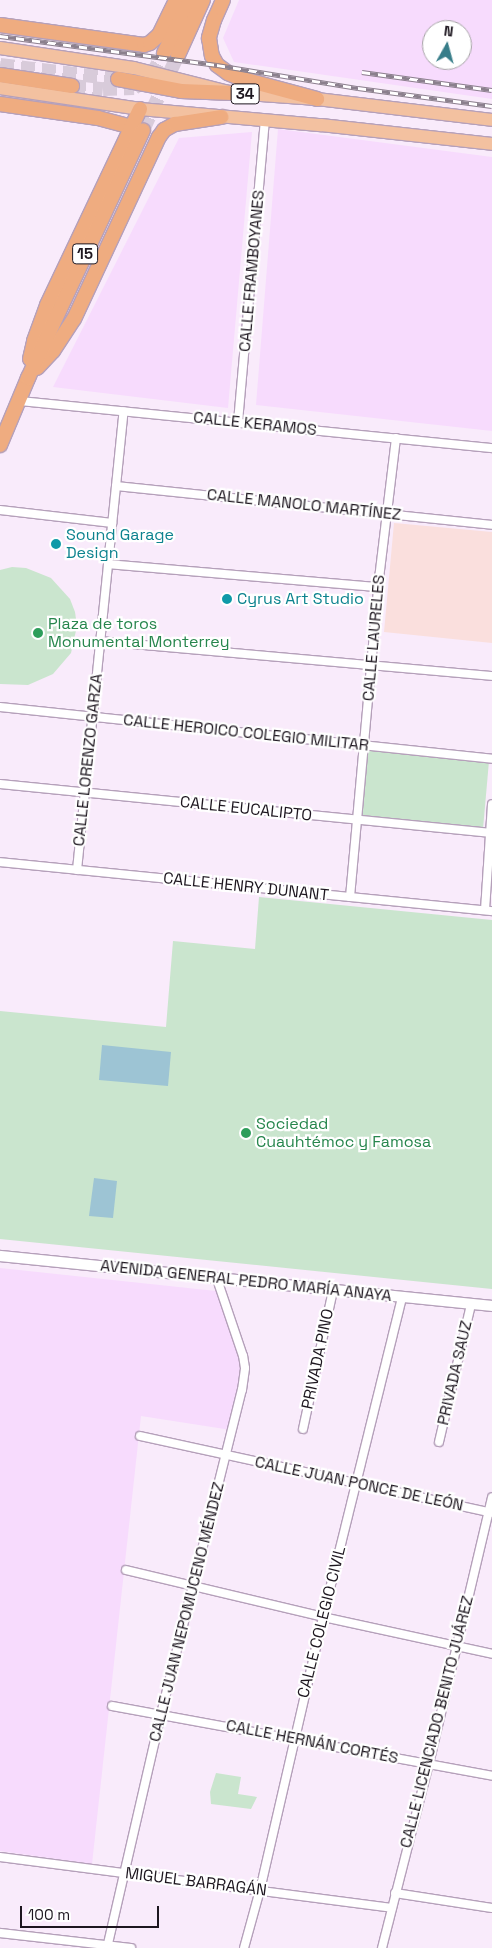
<!DOCTYPE html>
<meta charset="utf-8">
<style>
body{margin:0}
#map{position:relative;width:492px;height:1948px;overflow:hidden;background:#f9ebfb;font-family:"Space Grotesk",sans-serif}
div>[style]{position:absolute}
[style*='--x']{left:calc(var(--x)*1px);top:calc(var(--y)*1px);width:calc(var(--w)*1px);rotate:calc(var(--a)*1deg)}
.built>*{inset:0;background:#f7dbfd}
.education>*{inset:0;background:#fadfdd}
.green>*{inset:0;background:#cae5ce}
.water>*{inset:0;background:#9dc4d4}
.trunk-tunnel>*{height:14px;margin-top:-7px;transform-origin:0;background:repeating-linear-gradient(90deg,#d8cbda 0 14px,transparent 0 21px)}
.roads{filter:drop-shadow(1px 0 #b5a0ba) drop-shadow(-1px 0 #b5a0ba) drop-shadow(0 1px #b5a0ba) drop-shadow(0 -1px #b5a0ba)}
.minor>*{height:8px;margin:-4px;padding:0 4px;transform-origin:4px;border-radius:4px;background:#fff}
.tertiary>*{height:10px;margin:-5px;padding:0 5px;transform-origin:5px;border-radius:5px;background:#fff}
.primary>*{height:12px;margin:-6px;padding:0 6px;transform-origin:6px;border-radius:6px;background:#f3c1a0}
.trunk>*{height:14px;margin:-7px;padding:0 7px;transform-origin:7px;border-radius:7px;background:#efac80}
.rail>*{height:4.5px;margin-top:-2.25px;transform-origin:0;background:repeating-linear-gradient(90deg,#fff 0 8px,#8b808d 0 16px);box-sizing:border-box;border-block:1px solid #8b808d}
.dots>*{width:14px;height:14px;translate:-50% -50%;box-sizing:border-box;border:2px solid #fff;border-radius:50%}
span{translate:-50% -50%;white-space:nowrap;text-align:center;line-height:1.15;-webkit-text-stroke:4.5px #fff;paint-order:stroke}
.shield-label span{padding:1px 4px;background:#fff;border:1px solid;border-radius:4px;-webkit-text-stroke-width:0}
.shield-label{font-size:15px;color:#1d161f;font-weight:700}
.street-label{font-size:16px;color:#1d161f}
.culture-label{font-size:16px;color:#0d838f}
.left{translate:0 -50%;text-align:left}
.leisure-label{font-size:16px;color:#27864d}
.north{position:absolute;left:422px;top:20px;width:50px;height:50px;box-sizing:border-box;background:#fff;border:1px solid #a5a2a5;border-radius:50%;rotate:7deg;font-size:14px;font-weight:700;line-height:20px;text-align:center;color:#1d161f}
.north::after{content:'';display:block;margin:auto;width:18px;height:22px;background:#377d89;clip-path:polygon(50% 0,100% 100%,50% 72%,0 100%)}
.scale{position:absolute;left:20px;top:1906px;width:139px;height:22px;box-sizing:border-box;border:2px solid #1d161f;border-top:0;padding-left:6px;font-size:15px;line-height:18px;white-space:nowrap;color:#1d161f;-webkit-text-stroke:4px #fff;paint-order:stroke}
</style>
<div id="map">
<div class="built">
<i style="clip-path:polygon(evenodd,239px 0,492px 0,492px 99px,234px 62px,223px 38px,239px 0,432px 30px,462px 30px,462px 60px,432px 60px,432px 30px)"></i>
<i style="clip-path:polygon(278px 129px,492px 157px,492px 431px,256px 405px)"></i>
<i style="clip-path:polygon(252px 132px,228px 408px,53px 387px,179px 138px)"></i>
<i style="clip-path:polygon(0 1268px,216px 1291px,243px 1364px,231px 1430px,141px 1416px,92px 1864px,0 1851px)"></i>
</div>
<div class="education">
<i style="clip-path:polygon(394px 523px,492px 532px,492px 643px,384px 632px)"></i>
</div>
<div class="green">
<i style="clip-path:polygon(12px 567px,26px 568px,51px 578px,70px 599px,75px 612px,77px 626px,71px 653px,53px 674px,28px 685px,0 684px,0 570px)"></i>
<i style="clip-path:polygon(368px 748px,489px 761px,483px 829px,360px 817px)"></i>
<i style="clip-path:polygon(259px 897px,492px 920px,492px 1289px,0 1239px,0 1011px,166px 1027px,173px 941px,255px 949px)"></i>
<i style="clip-path:polygon(216px 1773px,241px 1777px,238px 1794px,257px 1797px,251px 1809px,211px 1804px,210px 1792px)"></i>
</div>
<div class="water">
<i style="clip-path:polygon(102px 1045px,171px 1052px,168px 1086px,99px 1080px)"></i>
<i style="clip-path:polygon(94px 1178px,117px 1181px,113px 1218px,89px 1216px)"></i>
</div>
<div class="trunk-tunnel">
<i style="--x:0;--y:65;--w:119;--a:6.8"></i>
<i style="--x:72;--y:86;--w:31;--a:6"></i>
<i style="--x:103;--y:89;--w:31;--a:-2"></i>
<i style="--x:134;--y:88;--w:21;--a:-35"></i>
<i style="--x:151;--y:76;--w:26;--a:-61"></i>
<i style="--x:143;--y:130;--w:83;--a:-65"></i>
</div>
<div class="roads">
<div class="minor">
<i style="--x:19;--y:401;--w:475;--a:5.7"></i>
<i style="--x:238;--y:422;--w:303;--a:-84.9"></i>
<i style="--x:116;--y:486;--w:378;--a:5.9"></i>
<i style="--x:0;--y:510;--w:113;--a:6.6"></i>
<i style="--x:108;--y:564;--w:271;--a:4.9"></i>
<i style="--x:100;--y:641;--w:394;--a:5.1"></i>
<i style="--x:0;--y:707;--w:495;--a:6"></i>
<i style="--x:0;--y:784;--w:494;--a:5.7"></i>
<i style="--x:0;--y:862;--w:494;--a:5.7"></i>
<i style="--x:77;--y:870;--w:461;--a:-84.2"></i>
<i style="--x:350;--y:897;--w:311;--a:-84.8"></i>
<i style="--x:378;--y:587;--w:150;--a:-83.1"></i>
<i style="--x:485;--y:910;--w:106;--a:-86.2"></i>
<i style="--x:303;--y:1429;--w:142;--a:-77.8"></i>
<i style="--x:140;--y:1436;--w:360;--a:12.3"></i>
<i style="--x:439;--y:1442;--w:142;--a:-76.9"></i>
<i style="--x:126;--y:1570;--w:203;--a:13.4"></i>
<i style="--x:323;--y:1617;--w:173;--a:12.3"></i>
<i style="--x:112;--y:1706;--w:386;--a:10.4"></i>
<i style="--x:0;--y:1857;--w:395;--a:7.4"></i>
<i style="--x:395;--y:1893;--w:98;--a:8.8"></i>
<i style="--x:0;--y:1933;--w:132;--a:6.5"></i>
<i style="--x:107;--y:1948;--w:240;--a:-77"></i>
<i style="--x:161;--y:1714;--w:334;--a:-76"></i>
<i style="--x:242;--y:1390;--w:22;--a:-82"></i>
<i style="--x:245;--y:1368;--w:12;--a:-99"></i>
<i style="--x:243;--y:1356;--w:81;--a:-108.7"></i>
<i style="--x:244;--y:1948;--w:60;--a:-74.6"></i>
<i style="--x:260;--y:1890;--w:280;--a:-77"></i>
<i style="--x:323;--y:1617;--w:330;--a:-76.1"></i>
<i style="--x:382;--y:1948;--w:190;--a:-75.7"></i>
<i style="--x:429;--y:1764;--w:274;--a:-76.7"></i>
</div>
<div class="tertiary">
<i style="--x:0;--y:1256;--w:495;--a:5.8"></i>
</div>
<div class="primary">
<i style="--x:0;--y:48;--w:135;--a:8.5"></i>
<i style="--x:134;--y:68;--w:102;--a:14.2"></i>
<i style="--x:233;--y:93;--w:84;--a:4.1"></i>
<i style="--x:317;--y:99;--w:176;--a:6.8"></i>
<i style="--x:0;--y:88;--w:142;--a:8.5"></i>
<i style="--x:140;--y:109;--w:182;--a:5.1"></i>
<i style="--x:321;--y:125;--w:172;--a:6.3"></i>
</div>
<div class="trunk">
<i style="--x:223;--y:0;--w:22;--a:114"></i>
<i style="--x:214;--y:20;--w:19;--a:106"></i>
<i style="--x:209;--y:38;--w:18;--a:81"></i>
<i style="--x:212;--y:56;--w:10;--a:61"></i>
<i style="--x:217;--y:65;--w:14;--a:36"></i>
<i style="--x:228;--y:73;--w:12;--a:24"></i>
<i style="--x:239;--y:78;--w:81;--a:15.1"></i>
<i style="--x:0;--y:25;--w:145;--a:7.9"></i>
<i style="--x:144;--y:45;--w:6;--a:-18"></i>
<i style="--x:150;--y:43;--w:12;--a:-42"></i>
<i style="--x:159;--y:35;--w:39;--a:-64"></i>
<i style="--x:164;--y:53;--w:59;--a:-63.9"></i>
<i style="--x:178;--y:55;--w:60;--a:-65.6"></i>
<i style="--x:0;--y:75;--w:73;--a:8.7"></i>
<i style="--x:118;--y:79;--w:64;--a:10.8"></i>
<i style="--x:181;--y:91;--w:52;--a:2.2"></i>
<i style="--x:0;--y:104;--w:99;--a:8.1"></i>
<i style="--x:98;--y:118;--w:34;--a:15"></i>
<i style="--x:30;--y:359;--w:18;--a:-77"></i>
<i style="--x:34;--y:341;--w:38;--a:-70"></i>
<i style="--x:47;--y:305;--w:217;--a:-64.6"></i>
<i style="--x:37;--y:368;--w:23;--a:-47"></i>
<i style="--x:53;--y:351;--w:38;--a:-57"></i>
<i style="--x:74;--y:319;--w:201;--a:-65"></i>
<i style="--x:159;--y:137;--w:9;--a:-54"></i>
<i style="--x:164;--y:130;--w:13;--a:-29"></i>
<i style="--x:175;--y:124;--w:47;--a:-8.7"></i>
<i style="--x:0;--y:445;--w:73;--a:-67.3"></i>
<i style="--x:28;--y:378;--w:273;--a:-65.1"></i>
</div>
</div>
<div class="rail">
<i style="--x:0;--y:36;--w:219;--a:7.6"></i>
<i style="--x:217;--y:65;--w:143;--a:9.3"></i>
<i style="--x:358;--y:88;--w:135;--a:7.7"></i>
<i style="--x:362;--y:72;--w:131;--a:7.9"></i>
</div>
<div class="dots">
<i style="left:56px;top:544px;background:#0f9aa8"></i>
<i style="left:227px;top:599px;background:#0f9aa8"></i>
<i style="left:38px;top:633px;background:#2e9e5b"></i>
<i style="left:246px;top:1133px;background:#2e9e5b"></i>
</div>
<div class="shield-label">
<span style="left:245px;top:94px">34</span>
<span style="left:85px;top:254px">15</span>
</div>
<div class="street-label">
<span style="left:252px;top:271px;rotate:-85deg">CALLE FRAMBOYANES</span>
<span style="left:255px;top:424px;rotate:6deg">CALLE KERAMOS</span>
<span style="left:304px;top:505px;rotate:6deg">CALLE MANOLO MARTÍNEZ</span>
<span style="left:374px;top:638px;rotate:-85deg">CALLE LAURELES</span>
<span style="left:246px;top:733px;rotate:6deg">CALLE HEROICO COLEGIO MILITAR</span>
<span style="left:88px;top:760px;rotate:-84deg">CALLE LORENZO GARZA</span>
<span style="left:246px;top:809px;rotate:6deg">CALLE EUCALIPTO</span>
<span style="left:246px;top:887px;rotate:6deg">CALLE HENRY DUNANT</span>
<span style="left:246px;top:1281px;rotate:6deg">AVENIDA GENERAL PEDRO MARÍA ANAYA</span>
<span style="left:318px;top:1359px;rotate:-78deg">PRIVADA PINO</span>
<span style="left:455px;top:1373px;rotate:-77deg">PRIVADA SAUZ</span>
<span style="left:359px;top:1484px;rotate:12deg">CALLE JUAN PONCE DE LEÓN</span>
<span style="left:187px;top:1612px;rotate:-76deg">CALLE JUAN NEPOMUCENO MÉNDEZ</span>
<span style="left:322px;top:1622px;rotate:-76deg">CALLE COLEGIO CIVIL</span>
<span style="left:437px;top:1722px;rotate:-76deg">CALLE LICENCIADO BENITO JUÁREZ</span>
<span style="left:312px;top:1742px;rotate:11deg">CALLE HERNÁN CORTÉS</span>
<span style="left:196px;top:1882px;rotate:7deg">MIGUEL BARRAGÁN</span>
</div>
<div class="culture-label">
<span class="left" style="left:66px;top:544px">Sound Garage<br>Design</span>
<span class="left" style="left:237px;top:599px">Cyrus Art Studio</span>
</div>
<div class="leisure-label">
<span class="left" style="left:48px;top:633px">Plaza de toros<br>Monumental Monterrey</span>
<span class="left" style="left:256px;top:1133px">Sociedad<br>Cuauhtémoc y Famosa</span>
</div>
<div class="north">N</div>
<div class="scale">100 m</div>
</div>
